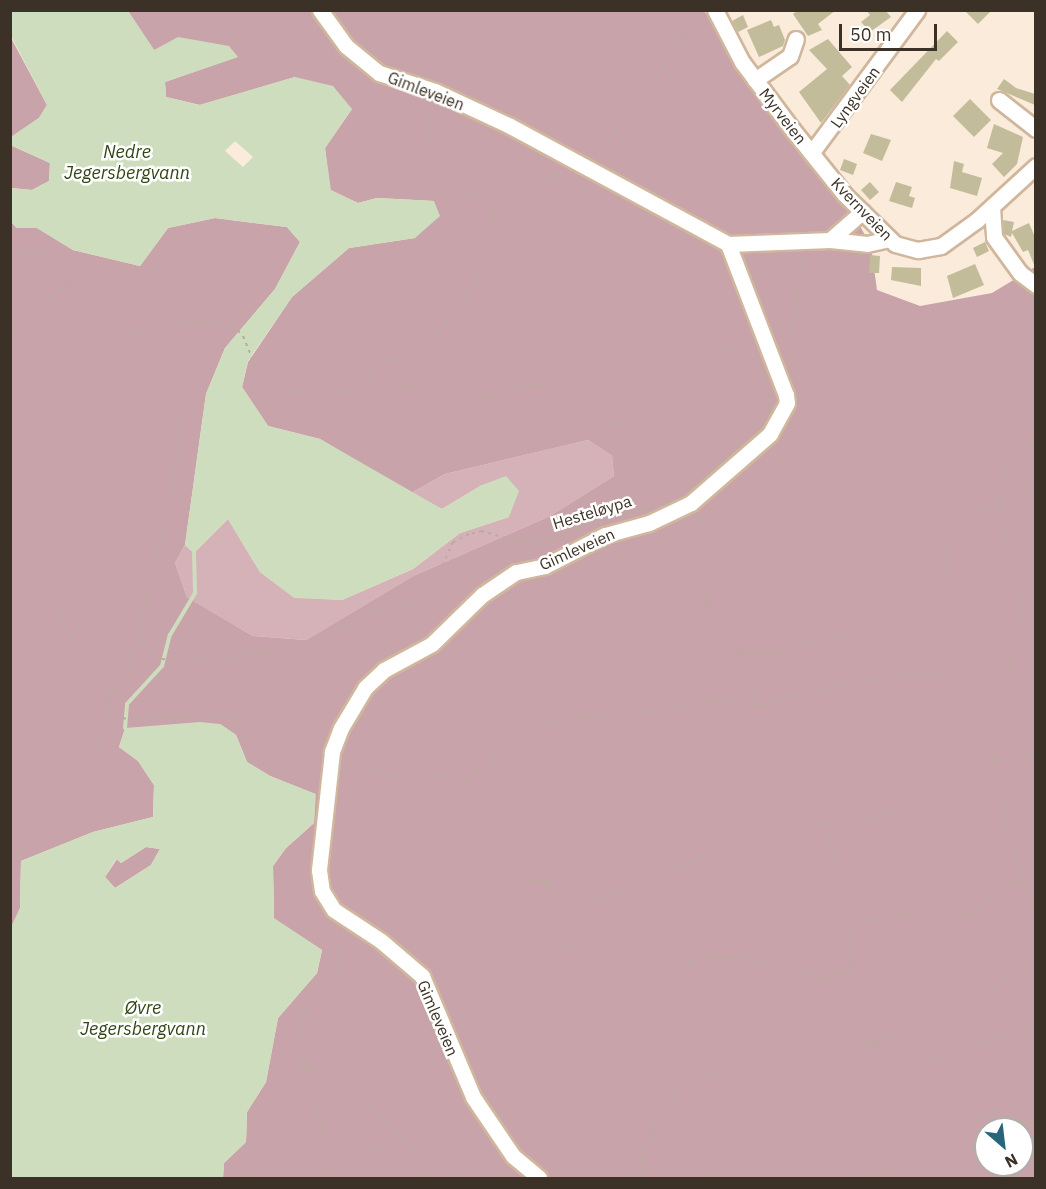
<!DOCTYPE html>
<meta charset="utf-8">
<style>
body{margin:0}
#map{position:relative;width:1046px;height:1189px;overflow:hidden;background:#fbebda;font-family:"IBM Plex Sans",sans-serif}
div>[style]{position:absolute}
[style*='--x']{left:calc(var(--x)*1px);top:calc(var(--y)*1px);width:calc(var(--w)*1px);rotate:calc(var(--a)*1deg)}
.green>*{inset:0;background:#d5b1b8}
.forest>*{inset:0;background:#c9a3aa}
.water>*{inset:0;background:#ceddbd}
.stream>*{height:4px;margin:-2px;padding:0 2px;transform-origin:2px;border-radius:2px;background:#ceddbd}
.building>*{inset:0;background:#c3bc9a}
.path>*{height:2px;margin-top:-1px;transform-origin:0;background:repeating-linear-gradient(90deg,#baac9d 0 3px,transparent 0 7.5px)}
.roads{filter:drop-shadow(2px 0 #d0b69c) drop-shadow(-2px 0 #d0b69c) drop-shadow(0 2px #d0b69c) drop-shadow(0 -2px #d0b69c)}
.minor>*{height:15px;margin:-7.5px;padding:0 7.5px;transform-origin:7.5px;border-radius:7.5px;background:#fff}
span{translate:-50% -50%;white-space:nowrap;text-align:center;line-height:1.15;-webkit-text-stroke:5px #fff;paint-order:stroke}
.street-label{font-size:16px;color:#3c3127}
.water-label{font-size:18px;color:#324516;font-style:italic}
.frame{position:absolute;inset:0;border:12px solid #3c3127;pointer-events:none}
.north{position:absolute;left:974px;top:1117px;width:60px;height:60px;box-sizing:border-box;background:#fff;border:2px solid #b1ada9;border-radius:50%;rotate:152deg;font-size:16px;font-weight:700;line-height:24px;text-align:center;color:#3c3127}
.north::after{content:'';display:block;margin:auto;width:21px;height:27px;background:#25667a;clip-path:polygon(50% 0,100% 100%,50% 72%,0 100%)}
.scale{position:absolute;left:839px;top:24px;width:98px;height:27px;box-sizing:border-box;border:3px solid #3c3127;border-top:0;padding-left:8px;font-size:18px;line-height:21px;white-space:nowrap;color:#3c3127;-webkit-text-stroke:4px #fff;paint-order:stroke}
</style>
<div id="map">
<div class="green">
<i style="clip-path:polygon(588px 440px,612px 456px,614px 476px,550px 516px,413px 576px,306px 640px,253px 636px,187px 597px,175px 563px,185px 545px,194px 553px,228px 519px,260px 572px,294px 597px,342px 600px,413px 569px,460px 533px,509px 517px,482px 485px,442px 509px,411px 493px,445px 474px)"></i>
</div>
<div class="forest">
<i style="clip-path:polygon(evenodd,128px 11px,704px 11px,836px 183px,871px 246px,877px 290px,920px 306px,992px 293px,1035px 267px,1035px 1178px,223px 1178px,224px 1163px,246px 1142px,247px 1112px,266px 1082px,278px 1018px,317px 973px,322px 950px,274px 919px,273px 866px,286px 848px,314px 823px,315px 794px,270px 776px,247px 762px,236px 735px,220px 724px,125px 729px,119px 747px,138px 761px,154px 785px,153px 817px,93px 832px,21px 861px,20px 908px,11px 929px,11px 222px,17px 228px,37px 228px,73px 250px,140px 266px,168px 228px,215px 218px,287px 227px,300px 242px,275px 289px,225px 348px,206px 394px,185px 545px,175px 563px,187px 597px,253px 636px,306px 640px,413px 576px,550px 516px,614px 476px,612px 456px,588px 440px,445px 474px,411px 493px,320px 439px,268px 426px,242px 387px,248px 362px,292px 297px,349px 248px,415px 238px,434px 201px,377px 198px,358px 203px,330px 190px,325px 148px,352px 109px,295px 77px,200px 105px,166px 97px,165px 82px,237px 57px,154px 50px,128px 11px,986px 1129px,1022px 1129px,1022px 1165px,986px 1165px,986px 1129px)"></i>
<i style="clip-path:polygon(10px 36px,47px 105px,39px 118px,11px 137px)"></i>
<i style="clip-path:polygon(10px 145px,50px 163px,49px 181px,32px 190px,11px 188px)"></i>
<i style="clip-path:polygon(146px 847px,160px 849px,151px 865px,115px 888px,105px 877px,117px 859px,121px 863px)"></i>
</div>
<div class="water">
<i style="clip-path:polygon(evenodd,10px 11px,128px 11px,154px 50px,178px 37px,229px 46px,238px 57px,165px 82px,166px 97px,199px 105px,295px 77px,333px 86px,352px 109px,325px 148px,331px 190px,358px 203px,377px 198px,434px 201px,440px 216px,415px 238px,349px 248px,292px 297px,248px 361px,242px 387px,268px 426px,320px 439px,442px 509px,482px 485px,506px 476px,519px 491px,509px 517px,460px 533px,413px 569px,342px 600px,294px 598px,260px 572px,228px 519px,194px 553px,185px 545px,206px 394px,225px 348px,275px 289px,300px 242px,287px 227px,215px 218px,168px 228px,140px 266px,73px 250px,37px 228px,17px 228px,11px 222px,11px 188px,32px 190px,49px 181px,50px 163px,11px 145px,11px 137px,39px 118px,47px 105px,11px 36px,10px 11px,235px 141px,253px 157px,243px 167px,225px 151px,235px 141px)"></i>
<i style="clip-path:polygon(evenodd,200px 722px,220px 724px,236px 735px,247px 762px,270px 776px,316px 794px,314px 823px,286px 848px,273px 866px,274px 918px,322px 950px,317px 973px,278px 1018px,266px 1082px,247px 1112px,246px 1142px,224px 1163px,223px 1178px,11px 1178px,10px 929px,20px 908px,21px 861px,93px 832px,153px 817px,154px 785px,138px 761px,119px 747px,125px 728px,200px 722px,146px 847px,160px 849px,151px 865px,115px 888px,105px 877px,116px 859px,121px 863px,146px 847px)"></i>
</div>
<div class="stream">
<i style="--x:125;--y:728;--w:24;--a:-85"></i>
<i style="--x:127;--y:704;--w:52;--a:-47.4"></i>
<i style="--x:162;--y:666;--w:32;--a:-76"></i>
<i style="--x:170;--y:635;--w:49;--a:-59.2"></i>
<i style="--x:195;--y:593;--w:40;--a:-91.4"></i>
</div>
<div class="building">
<i style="clip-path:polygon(798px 10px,836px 10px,818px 24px,822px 30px,808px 36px,793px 14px)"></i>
<i style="clip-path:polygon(866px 10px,885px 10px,891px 17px,870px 32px,861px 22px,870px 15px)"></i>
<i style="clip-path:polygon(964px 10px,992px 10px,978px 24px)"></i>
<i style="clip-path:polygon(743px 15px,748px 27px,738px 32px,732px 21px)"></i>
<i style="clip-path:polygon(771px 20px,774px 27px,779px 25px,785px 40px,783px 46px,759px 57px,747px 30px)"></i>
<i style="clip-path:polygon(947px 31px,958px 42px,939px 61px,936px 59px,902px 102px,890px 90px)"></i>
<i style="clip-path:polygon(828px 39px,852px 67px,842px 76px,850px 85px,821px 123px,799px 92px,827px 69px,809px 50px)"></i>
<i style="clip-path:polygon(1004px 79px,1016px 88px,1035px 94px,1035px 105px,997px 89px)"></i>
<i style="clip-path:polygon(970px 99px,991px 120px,974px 137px,953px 116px)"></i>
<i style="clip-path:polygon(994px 124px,1023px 137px,1017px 164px,1004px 177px,992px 164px,1003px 153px,987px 148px)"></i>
<i style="clip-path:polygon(871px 134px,891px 140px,882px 161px,863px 153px)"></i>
<i style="clip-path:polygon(844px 159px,857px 164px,853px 175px,840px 170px)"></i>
<i style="clip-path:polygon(954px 161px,964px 164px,962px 172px,982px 178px,977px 196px,950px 188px)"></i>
<i style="clip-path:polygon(870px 182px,879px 192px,870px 200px,861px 190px)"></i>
<i style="clip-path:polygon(896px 182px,912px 187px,909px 196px,915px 198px,912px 208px,889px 201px)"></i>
<i style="clip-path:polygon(1003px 220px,1014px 222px,1012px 231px,1029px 223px,1035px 237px,1035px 267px,1028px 250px,1023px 252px,1012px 233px,1011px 237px,1004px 234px)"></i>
<i style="clip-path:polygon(985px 242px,989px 251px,977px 257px,973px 248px)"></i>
<i style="clip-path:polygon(870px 255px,880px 256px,879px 273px,869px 273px)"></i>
<i style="clip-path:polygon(975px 264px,984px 285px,953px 298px,947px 276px)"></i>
<i style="clip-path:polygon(892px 267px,921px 268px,921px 286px,891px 280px)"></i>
</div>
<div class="path">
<i style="--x:474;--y:10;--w:39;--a:0"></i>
<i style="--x:549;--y:10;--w:59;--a:17.8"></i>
<i style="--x:605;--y:28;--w:29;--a:-14"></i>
<i style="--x:633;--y:21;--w:31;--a:11"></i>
<i style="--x:663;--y:27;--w:13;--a:51"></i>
<i style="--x:671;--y:37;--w:14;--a:-36"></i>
<i style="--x:682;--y:29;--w:11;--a:85"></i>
<i style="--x:433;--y:104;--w:30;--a:98"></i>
<i style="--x:429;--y:134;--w:45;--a:69.1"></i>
<i style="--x:445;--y:176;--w:47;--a:31"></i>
<i style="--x:485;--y:200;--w:19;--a:58"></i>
<i style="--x:591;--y:156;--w:28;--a:-42"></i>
<i style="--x:612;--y:137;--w:59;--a:-52.5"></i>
<i style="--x:648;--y:90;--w:96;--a:-56.5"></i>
<i style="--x:10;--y:255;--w:22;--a:-13"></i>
<i style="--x:31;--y:250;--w:12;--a:20"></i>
<i style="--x:42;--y:254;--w:57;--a:49.9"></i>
<i style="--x:79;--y:298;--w:64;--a:36.2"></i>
<i style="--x:155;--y:318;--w:78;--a:5.1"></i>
<i style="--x:233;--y:325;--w:15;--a:48"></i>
<i style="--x:243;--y:336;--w:42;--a:67.7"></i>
<i style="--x:259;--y:375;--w:26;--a:39"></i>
<i style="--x:279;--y:391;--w:40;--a:5.7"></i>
<i style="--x:319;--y:395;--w:88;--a:-6.6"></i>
<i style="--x:406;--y:385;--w:90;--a:8.3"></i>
<i style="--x:495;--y:398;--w:35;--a:-22"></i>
<i style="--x:527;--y:385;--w:13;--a:-4"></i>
<i style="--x:540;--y:384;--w:13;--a:18"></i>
<i style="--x:552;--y:388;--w:51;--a:36.2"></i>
<i style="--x:593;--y:418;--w:21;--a:23"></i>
<i style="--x:612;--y:426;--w:13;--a:-4"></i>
<i style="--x:625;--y:425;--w:28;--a:-30"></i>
<i style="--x:649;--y:411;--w:98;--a:-39.2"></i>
<i style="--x:725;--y:349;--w:8;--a:-14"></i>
<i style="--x:733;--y:347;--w:14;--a:21"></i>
<i style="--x:746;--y:352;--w:28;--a:49"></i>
<i style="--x:764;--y:373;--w:16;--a:68"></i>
<i style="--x:770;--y:388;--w:23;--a:92"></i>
<i style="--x:769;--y:411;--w:17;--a:111"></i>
<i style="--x:763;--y:427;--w:113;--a:139.7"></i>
<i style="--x:677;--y:500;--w:88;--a:165.5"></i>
<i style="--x:592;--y:522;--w:33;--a:155"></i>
<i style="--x:562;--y:536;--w:42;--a:171.9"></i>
<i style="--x:520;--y:542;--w:40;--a:-164"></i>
<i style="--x:482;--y:531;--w:13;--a:167"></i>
<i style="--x:469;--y:534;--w:18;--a:153"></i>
<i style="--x:453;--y:542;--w:51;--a:114.1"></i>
<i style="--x:432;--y:589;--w:19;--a:141"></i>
<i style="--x:417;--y:601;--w:45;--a:167.2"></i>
<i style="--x:373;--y:611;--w:86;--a:154.6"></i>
<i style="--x:295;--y:648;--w:66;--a:172.1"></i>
<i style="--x:230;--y:657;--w:23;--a:-175"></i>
<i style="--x:207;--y:655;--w:21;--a:161"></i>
<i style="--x:187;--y:662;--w:26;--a:-173"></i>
<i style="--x:161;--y:659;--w:13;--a:-151"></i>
<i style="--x:150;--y:653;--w:15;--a:-122"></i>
<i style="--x:142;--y:640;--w:16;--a:-94"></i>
<i style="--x:141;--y:624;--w:107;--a:-76"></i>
<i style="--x:167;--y:520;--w:97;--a:-81.7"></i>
<i style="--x:181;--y:424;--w:44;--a:-108.4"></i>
<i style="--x:167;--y:382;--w:58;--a:-128"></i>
<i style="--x:131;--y:336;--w:30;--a:-37"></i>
<i style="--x:10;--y:344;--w:26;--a:-79"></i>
<i style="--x:15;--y:318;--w:63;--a:-31.4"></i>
<i style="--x:797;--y:381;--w:52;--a:-95.5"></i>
<i style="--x:792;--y:329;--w:62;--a:-80.7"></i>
<i style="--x:802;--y:268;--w:14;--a:-60"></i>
<i style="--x:360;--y:390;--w:31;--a:-58"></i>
<i style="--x:376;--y:364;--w:54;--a:-19.4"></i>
<i style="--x:427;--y:346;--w:31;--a:-52"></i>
<i style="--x:446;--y:322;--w:43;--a:-52.6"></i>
<i style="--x:472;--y:288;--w:76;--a:-72.3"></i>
<i style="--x:495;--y:216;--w:67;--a:-35.8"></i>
<i style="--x:549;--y:177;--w:15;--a:-20"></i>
<i style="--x:1036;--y:434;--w:35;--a:139"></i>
<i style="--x:1010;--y:457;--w:41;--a:107.1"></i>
<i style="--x:998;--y:496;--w:43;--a:83.4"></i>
<i style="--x:1003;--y:539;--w:62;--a:72.1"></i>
<i style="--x:1022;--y:598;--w:36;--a:96"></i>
<i style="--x:1018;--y:634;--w:66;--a:108.4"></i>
<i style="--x:997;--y:697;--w:28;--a:86"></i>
<i style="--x:999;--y:725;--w:34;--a:98"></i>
<i style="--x:994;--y:759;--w:75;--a:80"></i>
<i style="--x:1007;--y:833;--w:21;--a:65"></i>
<i style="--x:1016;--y:852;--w:27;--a:80"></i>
<i style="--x:1021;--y:879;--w:28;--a:58"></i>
<i style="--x:10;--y:504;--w:44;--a:88.7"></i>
<i style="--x:998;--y:509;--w:45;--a:-33.3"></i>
<i style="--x:696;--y:514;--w:46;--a:66.8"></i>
<i style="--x:714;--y:556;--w:45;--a:104"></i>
<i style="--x:703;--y:600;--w:33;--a:45"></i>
<i style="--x:726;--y:623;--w:18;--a:87"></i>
<i style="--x:727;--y:641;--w:9;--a:32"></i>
<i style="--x:735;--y:646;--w:64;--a:67.9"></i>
<i style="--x:10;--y:548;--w:42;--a:46.9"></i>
<i style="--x:39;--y:579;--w:137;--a:60.3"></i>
<i style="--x:738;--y:654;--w:34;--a:-2"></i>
<i style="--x:772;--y:653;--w:45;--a:-16.8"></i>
<i style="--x:815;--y:640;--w:37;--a:-8"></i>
<i style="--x:852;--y:635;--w:29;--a:-41"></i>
<i style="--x:874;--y:616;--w:79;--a:-26.2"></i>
<i style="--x:945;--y:581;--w:73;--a:-91.6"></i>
<i style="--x:943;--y:508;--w:11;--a:-41"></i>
<i style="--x:951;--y:501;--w:48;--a:9.7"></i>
<i style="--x:108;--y:719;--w:126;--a:-1.8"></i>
<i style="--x:234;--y:715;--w:44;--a:68.7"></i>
<i style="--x:250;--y:756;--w:34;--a:32"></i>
<i style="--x:279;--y:774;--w:38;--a:5"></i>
<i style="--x:346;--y:757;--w:55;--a:21.4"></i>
<i style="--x:397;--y:777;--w:18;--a:9"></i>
<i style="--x:415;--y:780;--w:37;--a:-9"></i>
<i style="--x:452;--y:774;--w:13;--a:29"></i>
<i style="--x:463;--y:780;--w:73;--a:55"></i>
<i style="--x:505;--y:840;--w:38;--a:73"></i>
<i style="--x:516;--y:876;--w:13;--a:23"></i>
<i style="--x:528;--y:881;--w:19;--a:0"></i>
<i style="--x:547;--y:881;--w:16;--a:43"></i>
<i style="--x:559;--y:892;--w:26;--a:23"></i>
<i style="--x:583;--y:902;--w:54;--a:-12.8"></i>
<i style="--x:636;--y:890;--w:29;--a:-36"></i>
<i style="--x:659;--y:873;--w:43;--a:-20.6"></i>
<i style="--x:699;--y:858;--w:54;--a:-32.8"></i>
<i style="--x:744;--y:829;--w:54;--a:-8.6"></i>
<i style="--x:797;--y:821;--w:30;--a:8"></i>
<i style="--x:827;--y:825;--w:29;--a:-6"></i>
<i style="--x:856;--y:822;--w:41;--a:-15.8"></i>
<i style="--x:895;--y:811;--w:81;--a:-31.9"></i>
<i style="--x:964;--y:768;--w:74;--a:-11.8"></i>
<i style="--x:463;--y:780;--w:34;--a:-27"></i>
<i style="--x:493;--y:765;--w:22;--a:-56"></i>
<i style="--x:505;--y:747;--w:42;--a:-31.4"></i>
<i style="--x:541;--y:725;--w:56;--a:-11.3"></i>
<i style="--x:596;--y:714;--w:36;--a:2"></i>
<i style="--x:632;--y:715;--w:97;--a:-10"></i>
<i style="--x:728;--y:698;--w:32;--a:14"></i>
<i style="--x:759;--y:706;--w:66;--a:-15.9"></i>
<i style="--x:822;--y:688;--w:115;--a:-8"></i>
<i style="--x:936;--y:672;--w:28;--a:-21"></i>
<i style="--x:962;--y:662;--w:47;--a:-4.9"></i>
<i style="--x:827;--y:825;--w:54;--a:74.9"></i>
<i style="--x:841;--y:877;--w:51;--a:60.9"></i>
<i style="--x:10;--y:858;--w:41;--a:-36"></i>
<i style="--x:43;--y:834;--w:103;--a:-58.9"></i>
<i style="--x:96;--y:746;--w:30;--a:-66"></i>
<i style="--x:108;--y:719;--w:21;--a:-93"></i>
<i style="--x:107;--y:698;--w:37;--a:-49"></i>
<i style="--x:131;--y:670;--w:17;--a:-83"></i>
<i style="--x:133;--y:653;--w:16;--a:-55"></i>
<i style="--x:547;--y:881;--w:28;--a:84"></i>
<i style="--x:550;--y:909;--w:40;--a:65"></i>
<i style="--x:567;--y:945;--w:89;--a:25.4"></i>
<i style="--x:647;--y:983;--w:47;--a:-27.6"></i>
<i style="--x:689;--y:961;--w:16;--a:-14"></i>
<i style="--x:705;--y:957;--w:47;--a:2.4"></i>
<i style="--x:752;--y:959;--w:79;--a:13.9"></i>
<i style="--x:829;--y:978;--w:16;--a:-18"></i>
<i style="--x:844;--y:973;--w:11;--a:-49"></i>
<i style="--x:851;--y:965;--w:27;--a:-92"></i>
<i style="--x:850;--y:938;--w:23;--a:-43"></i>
<i style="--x:867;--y:922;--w:32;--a:-16"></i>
<i style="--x:898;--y:913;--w:49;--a:14"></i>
<i style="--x:946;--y:925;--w:26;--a:-25"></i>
<i style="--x:970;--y:914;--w:33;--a:-44"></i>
<i style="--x:994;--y:891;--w:30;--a:-24"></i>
<i style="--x:874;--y:1044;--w:110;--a:-23.1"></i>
<i style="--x:975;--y:1001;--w:76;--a:-37"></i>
<i style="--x:320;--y:1123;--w:97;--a:24.4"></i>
<i style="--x:408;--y:1163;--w:26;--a:36"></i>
<i style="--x:651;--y:1137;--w:16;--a:-27"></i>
<i style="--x:665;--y:1130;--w:61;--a:46.3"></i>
<i style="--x:707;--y:1174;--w:18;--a:13"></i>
<i style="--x:1022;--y:1160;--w:35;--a:-66"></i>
<i style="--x:244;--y:1178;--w:128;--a:-62"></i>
<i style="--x:304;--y:1065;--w:72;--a:28.4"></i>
<i style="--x:367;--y:1099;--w:60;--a:49.1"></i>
<i style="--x:406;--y:1144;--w:59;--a:35.3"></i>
<i style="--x:333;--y:1178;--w:117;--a:-104.4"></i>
<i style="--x:304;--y:1065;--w:46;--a:-92.5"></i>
<i style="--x:302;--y:1019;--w:10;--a:-73"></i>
<i style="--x:305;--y:1009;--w:36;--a:-44"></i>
<i style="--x:331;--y:984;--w:16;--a:-60"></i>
<i style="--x:339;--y:970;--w:38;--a:-88"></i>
<i style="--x:490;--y:1178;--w:23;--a:-18"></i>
<i style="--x:640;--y:1178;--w:19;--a:-87"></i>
<i style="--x:641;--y:1159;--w:24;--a:-66"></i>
<i style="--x:651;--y:1137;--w:16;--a:-90"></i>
<i style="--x:651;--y:1121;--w:57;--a:-47.9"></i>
<i style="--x:689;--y:1079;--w:16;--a:-27"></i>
<i style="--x:703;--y:1072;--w:59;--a:-1"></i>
<i style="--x:762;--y:1071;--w:76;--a:-17.7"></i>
<i style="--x:834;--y:1048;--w:40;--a:-5.7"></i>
<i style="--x:874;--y:1044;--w:42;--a:22.3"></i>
<i style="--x:913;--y:1060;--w:31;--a:-9"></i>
<i style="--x:944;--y:1055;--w:22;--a:-24"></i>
<i style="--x:964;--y:1046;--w:74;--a:-14.8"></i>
<i style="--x:852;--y:1178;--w:19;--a:-6"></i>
<i style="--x:871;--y:1176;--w:36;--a:-27"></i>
<i style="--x:903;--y:1160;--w:31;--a:-42"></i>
<i style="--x:926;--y:1139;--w:72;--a:-20.5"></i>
<i style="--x:993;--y:1114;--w:44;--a:13.1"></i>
<i style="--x:1018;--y:1178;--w:13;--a:-81"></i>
</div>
<div class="roads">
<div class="minor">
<i style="--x:320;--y:10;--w:44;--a:54.2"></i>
<i style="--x:346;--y:46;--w:43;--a:39.3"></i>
<i style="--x:379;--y:73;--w:59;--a:17.8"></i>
<i style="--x:435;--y:91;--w:83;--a:25"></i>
<i style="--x:510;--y:126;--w:248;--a:28.4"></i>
<i style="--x:728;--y:244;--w:162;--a:69"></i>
<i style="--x:786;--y:395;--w:8;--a:83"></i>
<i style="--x:787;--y:403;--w:35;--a:119"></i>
<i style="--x:770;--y:434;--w:105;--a:138.9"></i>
<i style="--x:691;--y:503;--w:47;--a:154.5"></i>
<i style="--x:649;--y:523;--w:46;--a:164.7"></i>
<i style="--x:605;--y:535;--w:68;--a:152.7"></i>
<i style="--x:545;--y:566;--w:30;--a:168"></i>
<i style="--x:516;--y:572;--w:41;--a:145.9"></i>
<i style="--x:482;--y:595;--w:70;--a:135.6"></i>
<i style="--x:432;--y:644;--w:55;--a:151.6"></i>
<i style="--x:384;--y:670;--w:26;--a:137"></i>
<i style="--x:365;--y:688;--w:47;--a:121"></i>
<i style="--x:341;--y:728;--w:26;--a:111"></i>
<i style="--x:332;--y:752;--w:119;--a:96.3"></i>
<i style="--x:319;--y:870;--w:21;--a:82"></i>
<i style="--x:322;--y:891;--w:22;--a:58"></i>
<i style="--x:334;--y:910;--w:56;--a:33.4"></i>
<i style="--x:381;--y:941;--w:54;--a:40.5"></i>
<i style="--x:422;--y:976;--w:131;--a:67.1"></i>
<i style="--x:473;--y:1097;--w:71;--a:55.9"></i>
<i style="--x:513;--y:1156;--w:34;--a:40"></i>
<i style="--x:715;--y:10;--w:59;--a:62.6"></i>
<i style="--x:742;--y:62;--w:84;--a:53.3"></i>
<i style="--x:792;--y:129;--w:83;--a:51.3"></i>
<i style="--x:844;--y:194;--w:71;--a:44.4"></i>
<i style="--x:895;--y:244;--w:24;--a:15"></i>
<i style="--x:918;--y:250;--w:23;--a:-10"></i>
<i style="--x:941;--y:246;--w:44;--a:-35.8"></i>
<i style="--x:977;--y:220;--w:80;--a:-42.5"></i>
<i style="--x:755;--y:80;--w:42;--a:-34.4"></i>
<i style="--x:790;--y:56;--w:18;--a:-71"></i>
<i style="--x:999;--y:100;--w:47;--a:38.1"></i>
<i style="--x:812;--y:152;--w:177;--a:-53.5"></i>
<i style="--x:992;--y:207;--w:30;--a:86"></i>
<i style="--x:994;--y:237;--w:44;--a:54.2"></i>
<i style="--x:1020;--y:273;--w:20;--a:37"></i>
<i style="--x:830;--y:240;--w:43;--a:-41.2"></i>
<i style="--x:728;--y:244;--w:102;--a:-2.2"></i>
<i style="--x:830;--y:240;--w:37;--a:6"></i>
<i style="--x:867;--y:244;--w:23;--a:-13"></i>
</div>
</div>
<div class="street-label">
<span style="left:426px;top:91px;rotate:21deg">Gimleveien</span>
<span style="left:855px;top:97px;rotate:-54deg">Lyngveien</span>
<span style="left:783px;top:116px;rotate:52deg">Myrveien</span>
<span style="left:862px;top:209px;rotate:46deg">Kvernveien</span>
<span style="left:592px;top:512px;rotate:-17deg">Hesteløypa</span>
<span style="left:577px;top:549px;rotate:-24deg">Gimleveien</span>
<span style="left:438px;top:1018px;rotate:67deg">Gimleveien</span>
</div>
<div class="water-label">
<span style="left:127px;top:163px">Nedre<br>Jegersbergvann</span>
<span style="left:143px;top:1019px">Øvre<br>Jegersbergvann</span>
</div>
<div class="frame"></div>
<div class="north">N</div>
<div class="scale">50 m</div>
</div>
